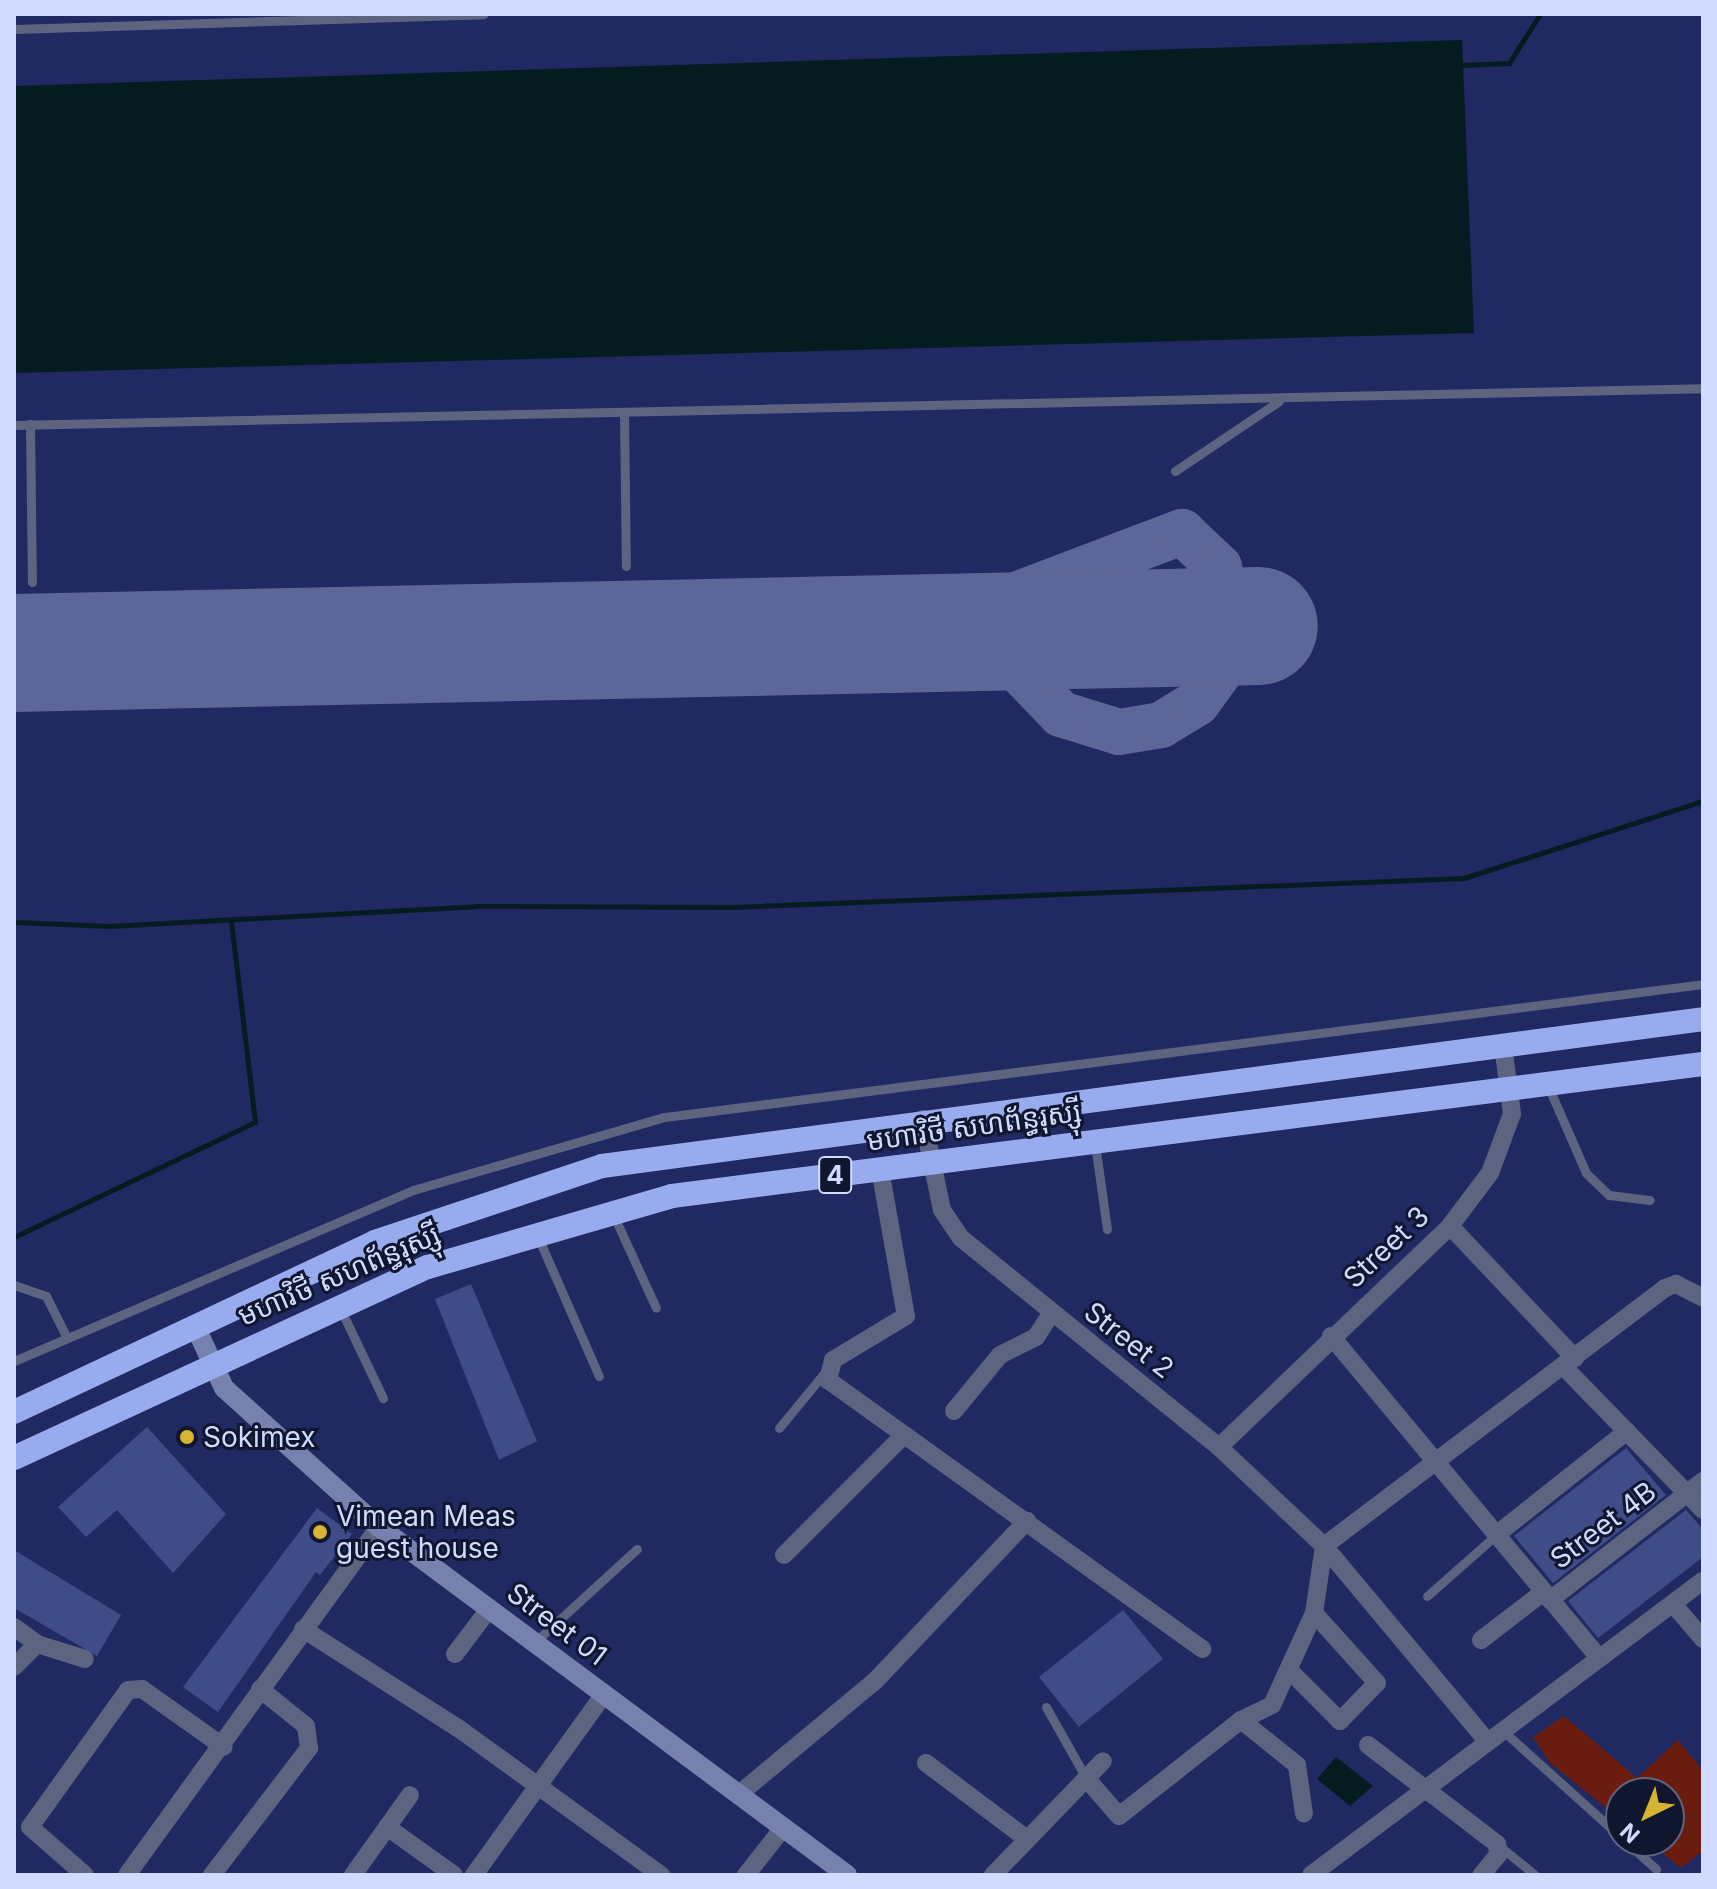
<!DOCTYPE html>
<meta charset="utf-8">
<style>
body{margin:0}
#map{position:relative;width:1717px;height:1889px;overflow:hidden;background:#202962;font-family:Inter,"Noto Sans Khmer",sans-serif}
div>[style]{position:absolute}
[style*='--x']{left:calc(var(--x)*1px);top:calc(var(--y)*1px);width:calc(var(--w)*1px);rotate:calc(var(--a)*1deg)}
.green>*{inset:0;background:#6a1d0f}
.water>*{inset:0;background:#041b20}
.stream>*{height:5px;margin:-2.5px;padding:0 2.5px;transform-origin:2.5px;border-radius:2.5px;background:#041b20}
.taxiway>*{height:46px;margin:-23px;padding:0 23px;transform-origin:23px;border-radius:23px;background:#5d6698}
.runway>*{height:118px;margin:-59px;padding:0 59px;transform-origin:59px;border-radius:59px;background:#5d6698}
.building>*{inset:0;background:#3f4c88}
.lane>*{height:9px;margin:-4.5px;padding:0 4.5px;transform-origin:4.5px;border-radius:4.5px;background:#5d6480}
.street>*{height:18px;margin:-9px;padding:0 9px;transform-origin:9px;border-radius:9px;background:#5d6480}
.secondary>*{height:20px;margin:-10px;padding:0 10px;transform-origin:10px;border-radius:10px;background:#7681ad}
.highway>*{height:24px;margin:-12px;padding:0 12px;transform-origin:12px;border-radius:12px;background:#99abef}
.dots>*{width:22px;height:22px;translate:-50% -50%;box-sizing:border-box;border:4px solid #11162f;border-radius:50%}
span{translate:-50% -50%;white-space:nowrap;text-align:center;line-height:1.15;-webkit-text-stroke:6px #11162f;paint-order:stroke}
.shield-label span{padding:2px 6px;background:#11162f;border:2px solid;border-radius:6px;-webkit-text-stroke-width:0}
.shield-label{font-size:26px;color:#d1dbff;font-weight:700}
.street-label{font-size:28px;color:#d1dbff}
.poi-label{font-size:28px;color:#d1dbff}
.left{translate:0 -50%;text-align:left}
.frame{position:absolute;inset:0;border:16px solid #d1dbff;pointer-events:none}
.north{position:absolute;left:1605px;top:1777px;width:80px;height:80px;box-sizing:border-box;background:#11162f;border:2px solid #5e6582;border-radius:50%;rotate:223deg;font-size:22px;font-weight:700;line-height:32px;text-align:center;color:#d1dbff}
.north::after{content:'';display:block;margin:auto;width:28px;height:36px;background:#d7b434;clip-path:polygon(50% 0,100% 100%,50% 72%,0 100%)}
</style>
<div id="map">
<div class="green">
<i style="clip-path:polygon(1564px 1716px,1637px 1778px,1678px 1740px,1703px 1771px,1703px 1851px,1681px 1868px,1647px 1841px,1669px 1841px,1669px 1793px,1621px 1793px,1621px 1820px,1550px 1763px,1533px 1737px)"></i>
</div>
<div class="water">
<i style="clip-path:polygon(1462px 40px,1474px 333px,14px 373px,14px 86px)"></i>
<i style="clip-path:polygon(1336px 1757px,1373px 1786px,1350px 1806px,1317px 1779px)"></i>
</div>
<div class="stream">
<i style="--x:1463;--y:65;--w:46;--a:-2.5"></i>
<i style="--x:1509;--y:63;--w:58;--a:-57.7"></i>
<i style="--x:14;--y:922;--w:96;--a:2.4"></i>
<i style="--x:110;--y:926;--w:366;--a:-3.1"></i>
<i style="--x:475;--y:906;--w:256;--a:0.2"></i>
<i style="--x:731;--y:907;--w:734;--a:-2.27"></i>
<i style="--x:1464;--y:878;--w:251;--a:-17.9"></i>
<i style="--x:14;--y:1237;--w:267;--a:-25.5"></i>
<i style="--x:255;--y:1122;--w:202;--a:-96.8"></i>
</div>
<div class="taxiway">
<i style="--x:913;--y:634;--w:288;--a:-20.8"></i>
<i style="--x:1182;--y:532;--w:51;--a:43.4"></i>
<i style="--x:1219;--y:567;--w:62;--a:76.9"></i>
<i style="--x:1233;--y:627;--w:45;--a:105.6"></i>
<i style="--x:1221;--y:670;--w:41;--a:126"></i>
<i style="--x:1197;--y:703;--w:42;--a:148.6"></i>
<i style="--x:1161;--y:725;--w:43;--a:170.5"></i>
<i style="--x:1119;--y:732;--w:61;--a:-162.8"></i>
<i style="--x:1061;--y:714;--w:81;--a:-134"></i>
<i style="--x:1005;--y:656;--w:75;--a:-162.1"></i>
</div>
<div class="runway">
<i style="--x:14;--y:653;--w:1245;--a:-1.24"></i>
</div>
<div class="building">
<i style="clip-path:polygon(471px 1284px,537px 1441px,499px 1460px,435px 1299px)"></i>
<i style="clip-path:polygon(147px 1427px,226px 1514px,173px 1573px,117px 1510px,86px 1537px,58px 1507px)"></i>
<i style="clip-path:polygon(1626px 1448px,1666px 1495px,1553px 1583px,1514px 1536px)"></i>
<i style="clip-path:polygon(317px 1508px,352px 1534px,320px 1575px,316px 1572px,218px 1712px,183px 1687px)"></i>
<i style="clip-path:polygon(1686px 1510px,1703px 1529px,1703px 1557px,1598px 1638px,1568px 1601px)"></i>
<i style="clip-path:polygon(14px 1550px,121px 1615px,97px 1656px,14px 1608px)"></i>
<i style="clip-path:polygon(1123px 1610px,1163px 1659px,1079px 1727px,1039px 1677px)"></i>
</div>
<div class="lane">
<i style="--x:14;--y:29;--w:470;--a:-1.8"></i>
<i style="--x:624;--y:412;--w:154;--a:89.3"></i>
<i style="--x:30;--y:424;--w:158;--a:89.3"></i>
<i style="--x:14;--y:425;--w:1689;--a:-1.25"></i>
<i style="--x:1175;--y:471;--w:125;--a:-33.9"></i>
<i style="--x:1548;--y:1086;--w:95;--a:66.4"></i>
<i style="--x:1586;--y:1173;--w:32;--a:44"></i>
<i style="--x:1609;--y:1195;--w:41;--a:7"></i>
<i style="--x:1095;--y:1144;--w:86;--a:82"></i>
<i style="--x:613;--y:1214;--w:103;--a:65.4"></i>
<i style="--x:537;--y:1235;--w:154;--a:66.3"></i>
<i style="--x:14;--y:1285;--w:34;--a:19"></i>
<i style="--x:46;--y:1296;--w:45;--a:63.4"></i>
<i style="--x:340;--y:1308;--w:100;--a:64.5"></i>
<i style="--x:14;--y:1361;--w:434;--a:-23.2"></i>
<i style="--x:413;--y:1190;--w:262;--a:-16.2"></i>
<i style="--x:665;--y:1117;--w:1046;--a:-7.3"></i>
<i style="--x:779;--y:1428;--w:72;--a:-50.6"></i>
<i style="--x:1427;--y:1596;--w:92;--a:-41.5"></i>
<i style="--x:535;--y:1642;--w:138;--a:-42.4"></i>
<i style="--x:1046;--y:1707;--w:81;--a:60.6"></i>
<i style="--x:1502;--y:1730;--w:160;--a:42"></i>
<i style="--x:1625;--y:1841;--w:42;--a:42.1"></i>
<i style="--x:1497;--y:1844;--w:49;--a:39.2"></i>
</div>
<div class="street">
<i style="--x:923;--y:1119;--w:93;--a:78.2"></i>
<i style="--x:942;--y:1210;--w:34;--a:56"></i>
<i style="--x:961;--y:1238;--w:332;--a:39"></i>
<i style="--x:1219;--y:1447;--w:144;--a:43.3"></i>
<i style="--x:1324;--y:1546;--w:68;--a:98.5"></i>
<i style="--x:1314;--y:1613;--w:101;--a:114.5"></i>
<i style="--x:1272;--y:1705;--w:34;--a:154"></i>
<i style="--x:1241;--y:1720;--w:155;--a:141.8"></i>
<i style="--x:1119;--y:1816;--w:50;--a:-131"></i>
<i style="--x:880;--y:1169;--w:149;--a:80"></i>
<i style="--x:906;--y:1316;--w:85;--a:148.9"></i>
<i style="--x:833;--y:1360;--w:21;--a:104"></i>
<i style="--x:828;--y:1380;--w:461;--a:35.7"></i>
<i style="--x:1450;--y:1226;--w:182;--a:46.6"></i>
<i style="--x:1331;--y:1336;--w:417;--a:50.2"></i>
<i style="--x:1564;--y:1367;--w:199;--a:45.8"></i>
<i style="--x:954;--y:1411;--w:72;--a:-50.6"></i>
<i style="--x:1000;--y:1355;--w:40;--a:-26.6"></i>
<i style="--x:1036;--y:1337;--w:27;--a:-57"></i>
<i style="--x:1219;--y:1447;--w:320;--a:-43.7"></i>
<i style="--x:1450;--y:1226;--w:66;--a:-53"></i>
<i style="--x:1490;--y:1173;--w:63;--a:-69.6"></i>
<i style="--x:1512;--y:1114;--w:69;--a:-97.5"></i>
<i style="--x:1496;--y:1535;--w:167;--a:-38.4"></i>
<i style="--x:784;--y:1555;--w:167;--a:-45"></i>
<i style="--x:1550;--y:1600;--w:194;--a:-37.9"></i>
<i style="--x:1673;--y:1604;--w:46;--a:49.4"></i>
<i style="--x:14;--y:1627;--w:29;--a:36"></i>
<i style="--x:37;--y:1644;--w:50;--a:17.4"></i>
<i style="--x:303;--y:1629;--w:184;--a:32.6"></i>
<i style="--x:458;--y:1728;--w:251;--a:35.9"></i>
<i style="--x:1481;--y:1640;--w:77;--a:-37.6"></i>
<i style="--x:455;--y:1654;--w:56;--a:-52.9"></i>
<i style="--x:14;--y:1667;--w:33;--a:-45"></i>
<i style="--x:1292;--y:1673;--w:68;--a:45"></i>
<i style="--x:1340;--y:1721;--w:53;--a:-45.8"></i>
<i style="--x:1377;--y:1683;--w:94;--a:-132"></i>
<i style="--x:1241;--y:1720;--w:72;--a:38.8"></i>
<i style="--x:1297;--y:1765;--w:49;--a:81.9"></i>
<i style="--x:1487;--y:1741;--w:254;--a:-129.9"></i>
<i style="--x:1324;--y:1546;--w:428;--a:-37.1"></i>
<i style="--x:1665;--y:1288;--w:12;--a:-20"></i>
<i style="--x:1676;--y:1284;--w:30;--a:27"></i>
<i style="--x:1368;--y:1745;--w:163;--a:37.5"></i>
<i style="--x:1497;--y:1844;--w:11;--a:85"></i>
<i style="--x:1498;--y:1855;--w:26;--a:130"></i>
<i style="--x:926;--y:1763;--w:126;--a:37"></i>
<i style="--x:738;--y:1795;--w:178;--a:-39.8"></i>
<i style="--x:875;--y:1681;--w:221;--a:-46.5"></i>
<i style="--x:387;--y:1827;--w:82;--a:35.6"></i>
<i style="--x:85;--y:1875;--w:73;--a:-138.9"></i>
<i style="--x:30;--y:1827;--w:168;--a:-54.4"></i>
<i style="--x:128;--y:1690;--w:14;--a:-4"></i>
<i style="--x:142;--y:1689;--w:100;--a:35.3"></i>
<i style="--x:127;--y:1875;--w:430;--a:-54.1"></i>
<i style="--x:212;--y:1875;--w:160;--a:-52.6"></i>
<i style="--x:309;--y:1748;--w:22;--a:-98"></i>
<i style="--x:306;--y:1726;--w:59;--a:-141.2"></i>
<i style="--x:353;--y:1875;--w:98;--a:-54.5"></i>
<i style="--x:474;--y:1875;--w:223;--a:-54.3"></i>
<i style="--x:746;--y:1875;--w:60;--a:-51.8"></i>
<i style="--x:993;--y:1875;--w:158;--a:-46"></i>
<i style="--x:1311;--y:1875;--w:490;--a:-36.9"></i>
</div>
<div class="secondary">
<i style="--x:195;--y:1326;--w:68;--a:64.9"></i>
<i style="--x:224;--y:1388;--w:208;--a:41.9"></i>
<i style="--x:379;--y:1527;--w:583;--a:36.63"></i>
</div>
<div class="highway">
<i style="--x:14;--y:1412;--w:399;--a:-25.2"></i>
<i style="--x:375;--y:1242;--w:239;--a:-18.5"></i>
<i style="--x:602;--y:1166;--w:1111;--a:-7.6"></i>
<i style="--x:14;--y:1458;--w:456;--a:-24.8"></i>
<i style="--x:428;--y:1267;--w:254;--a:-16.2"></i>
<i style="--x:672;--y:1196;--w:1039;--a:-7.3"></i>
</div>
<div class="dots">
<i style="left:187px;top:1437px;background:#d7b434"></i>
<i style="left:320px;top:1532px;background:#d7b434"></i>
</div>
<div class="shield-label">
<span style="left:835px;top:1175px">4</span>
</div>
<div class="street-label">
<span style="left:974px;top:1126px;rotate:-8deg">មហាវិថី សហព័ន្ធរុស្ស៊ី</span>
<span style="left:1386px;top:1247px;rotate:-43deg">Street 3</span>
<span style="left:339px;top:1275px;rotate:-23deg">មហាវិថី សហព័ន្ធរុស្ស៊ី</span>
<span style="left:1129px;top:1340px;rotate:38deg">Street 2</span>
<span style="left:1603px;top:1525px;rotate:-37deg">Street 4B</span>
<span style="left:557px;top:1624px;rotate:37deg">Street 01</span>
</div>
<div class="poi-label">
<span class="left" style="left:203px;top:1437px">Sokimex</span>
<span class="left" style="left:336px;top:1532px">Vimean Meas<br>guest house</span>
</div>
<div class="frame"></div>
<div class="north">N</div>
</div>
